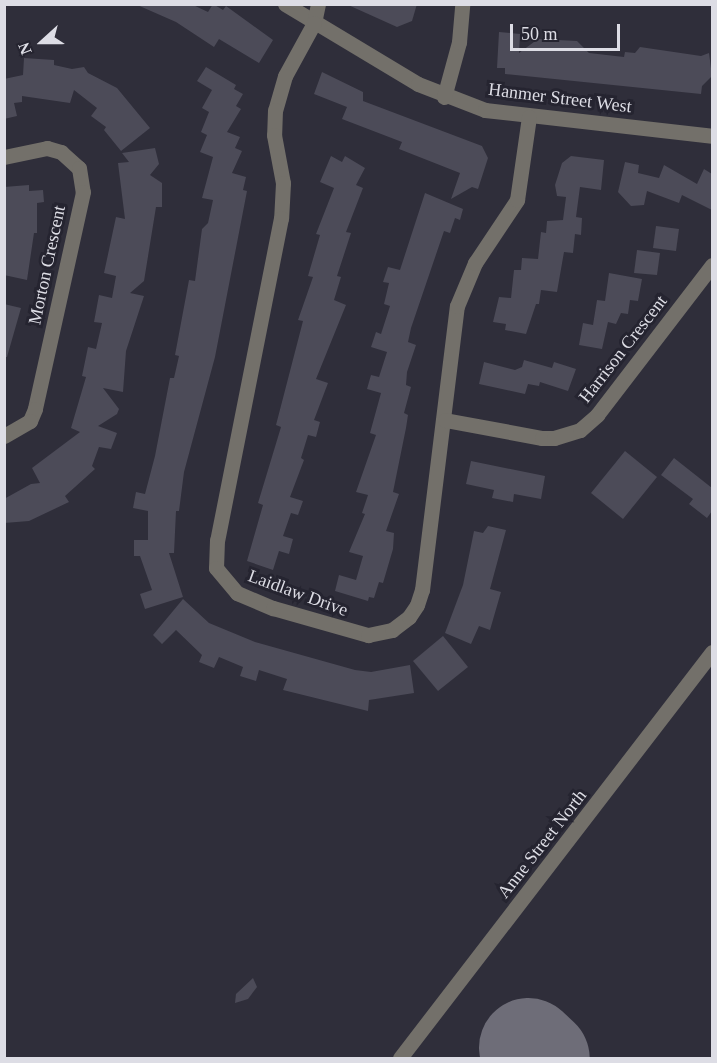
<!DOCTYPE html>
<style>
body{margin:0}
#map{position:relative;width:717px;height:1063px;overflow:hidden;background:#2f2e3a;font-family:Georgia,serif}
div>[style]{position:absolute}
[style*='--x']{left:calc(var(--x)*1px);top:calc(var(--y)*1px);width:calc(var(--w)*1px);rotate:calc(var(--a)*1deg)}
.runway>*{height:99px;margin:-49.5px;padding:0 49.5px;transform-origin:49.5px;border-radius:49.5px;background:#6e6d78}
.building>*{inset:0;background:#4c4b58}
.minor>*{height:15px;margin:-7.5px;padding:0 7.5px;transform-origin:7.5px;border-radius:7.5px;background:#73706a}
span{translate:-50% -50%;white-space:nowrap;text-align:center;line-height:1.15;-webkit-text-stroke:6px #252430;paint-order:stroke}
.street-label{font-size:18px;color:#dddde5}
.frame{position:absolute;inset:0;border:6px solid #dddde5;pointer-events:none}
.north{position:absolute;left:12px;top:12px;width:60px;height:60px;-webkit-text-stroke:4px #252430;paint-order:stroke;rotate:249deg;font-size:16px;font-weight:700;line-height:24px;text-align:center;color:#dddde5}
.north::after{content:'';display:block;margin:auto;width:21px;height:27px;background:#dddde5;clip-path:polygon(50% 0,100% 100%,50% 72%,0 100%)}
.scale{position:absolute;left:510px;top:24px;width:110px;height:27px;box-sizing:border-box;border:3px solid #dddde5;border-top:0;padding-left:8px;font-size:18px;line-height:21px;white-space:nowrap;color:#dddde5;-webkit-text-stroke:4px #252430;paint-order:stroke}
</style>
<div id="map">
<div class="runway">
<i style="--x:528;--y:1047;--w:16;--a:43"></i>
</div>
<div class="building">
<i style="clip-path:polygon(135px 4px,191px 4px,208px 12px,213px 4px,223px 10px,226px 6px,273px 40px,259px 63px,219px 39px,214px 47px,176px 22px)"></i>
<i style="clip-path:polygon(346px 4px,417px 4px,412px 21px,397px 27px)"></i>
<i style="clip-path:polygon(499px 32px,520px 34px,519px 53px,538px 39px,577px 41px,589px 53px,624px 57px,625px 52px,635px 53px,640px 47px,701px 56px,709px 53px,712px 76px,702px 86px,701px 94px,505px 74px,505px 68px,497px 68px)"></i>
<i style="clip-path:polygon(24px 58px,54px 60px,54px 65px,72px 69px,84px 67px,88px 73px,117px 88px,150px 128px,121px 151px,104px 130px,106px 127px,91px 116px,97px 108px,74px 90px,70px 103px,22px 96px,22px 102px,14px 103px,17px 116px,4px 119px,4px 79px,23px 75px)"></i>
<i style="clip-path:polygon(206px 67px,236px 85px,234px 89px,243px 94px,236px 106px,241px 109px,227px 132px,240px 137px,235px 148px,242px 151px,232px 173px,246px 177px,243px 190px,247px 191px,215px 357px,184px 472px,179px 511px,176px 511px,174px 553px,169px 553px,183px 597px,145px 609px,140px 594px,152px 590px,140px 556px,134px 556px,134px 540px,148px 540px,148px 511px,133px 508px,136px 492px,145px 494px,155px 456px,170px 378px,174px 378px,179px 356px,175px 355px,189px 280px,195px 281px,202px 229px,208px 223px,213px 200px,202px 198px,213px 157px,200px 152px,207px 135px,201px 132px,209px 112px,202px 108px,212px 90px,197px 81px)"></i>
<i style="clip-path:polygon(322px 72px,363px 92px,363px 101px,482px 146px,488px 158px,478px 189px,472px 187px,451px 199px,460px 173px,399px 149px,402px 142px,342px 119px,347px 107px,314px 94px)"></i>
<i style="clip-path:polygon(155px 148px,159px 164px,150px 175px,162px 183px,162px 207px,156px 207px,144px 281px,130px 293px,144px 296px,126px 351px,123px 392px,103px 388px,119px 409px,117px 414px,98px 426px,117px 433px,111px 449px,99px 447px,92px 466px,95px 469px,65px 496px,69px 502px,29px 521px,4px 523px,4px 499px,31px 484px,40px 483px,32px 468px,80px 432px,71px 428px,86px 377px,82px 376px,88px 347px,96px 349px,102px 323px,94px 322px,99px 295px,112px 298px,116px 276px,104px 273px,116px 217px,125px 219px,118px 163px,129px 162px,122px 153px)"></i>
<i style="clip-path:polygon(331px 156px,342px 162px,345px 156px,365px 168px,356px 185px,363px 188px,346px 232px,351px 233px,337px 276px,341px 277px,334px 300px,346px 305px,316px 379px,328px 383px,314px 420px,320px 422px,316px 437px,308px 435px,301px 458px,304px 460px,290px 497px,303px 501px,298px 515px,291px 513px,283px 536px,293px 539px,289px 554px,279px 551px,273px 570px,247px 561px,263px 505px,258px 503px,281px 427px,276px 425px,303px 321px,298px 320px,313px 277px,308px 276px,320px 235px,316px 234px,334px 188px,320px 182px)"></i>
<i style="clip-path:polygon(571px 156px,604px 160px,601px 190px,580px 187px,576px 217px,582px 218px,581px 235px,575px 234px,573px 253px,564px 252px,557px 292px,541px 290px,539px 304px,536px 304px,526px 334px,505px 330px,506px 324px,493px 322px,499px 297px,511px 298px,514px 270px,521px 270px,522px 258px,538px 259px,541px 232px,546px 233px,547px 221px,563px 220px,566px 197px,557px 196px,555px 185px,562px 163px)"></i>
<i style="clip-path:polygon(625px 162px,639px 165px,638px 173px,659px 178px,664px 165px,697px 184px,704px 169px,712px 174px,712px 210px,682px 195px,679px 203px,647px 191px,644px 205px,631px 206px,618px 192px)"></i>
<i style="clip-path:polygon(29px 185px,29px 191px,43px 190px,44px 202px,37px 203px,37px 233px,34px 233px,27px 280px,4px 275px,4px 187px)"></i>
<i style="clip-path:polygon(425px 193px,463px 209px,460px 220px,455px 218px,450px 233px,444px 231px,411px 328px,408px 342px,416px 345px,407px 372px,406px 385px,411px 387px,404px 413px,408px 415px,406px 428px,393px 492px,399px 494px,386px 531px,394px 533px,393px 549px,383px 583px,379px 582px,374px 598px,369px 597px,368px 601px,335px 591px,339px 575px,356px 580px,363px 556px,349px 552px,365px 514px,362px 513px,368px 495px,356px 492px,376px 435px,370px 433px,381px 393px,367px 389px,371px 375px,379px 377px,387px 352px,371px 347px,376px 332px,381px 334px,390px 306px,384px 304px,389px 283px,383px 282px,388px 267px,400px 270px)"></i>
<i style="clip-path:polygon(656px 226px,679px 229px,676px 251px,653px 248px)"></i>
<i style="clip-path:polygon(637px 250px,660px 253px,657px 275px,634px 273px)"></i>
<i style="clip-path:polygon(609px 273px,642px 279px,638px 301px,630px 300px,628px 314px,621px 313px,616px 324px,608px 322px,602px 349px,579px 345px,583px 323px,593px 325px,597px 300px,605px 301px)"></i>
<i style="clip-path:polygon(4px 304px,21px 308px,7px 357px,4px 357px)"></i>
<i style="clip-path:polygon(524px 360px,552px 368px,554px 362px,576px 369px,568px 391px,540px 382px,539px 386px,528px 384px,525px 394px,479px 384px,484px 362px,515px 370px,522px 367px)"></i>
<i style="clip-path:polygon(625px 451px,657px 477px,623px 519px,591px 493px)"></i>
<i style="clip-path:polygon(674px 458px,712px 488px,712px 511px,707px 518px,689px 504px,693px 499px,661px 475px)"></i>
<i style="clip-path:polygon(471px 461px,545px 476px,541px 499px,514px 494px,513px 502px,492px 498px,494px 490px,466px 484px)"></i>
<i style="clip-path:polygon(488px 526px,506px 530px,490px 589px,501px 592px,490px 630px,479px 626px,471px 644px,445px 633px,463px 585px,474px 531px,483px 533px)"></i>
<i style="clip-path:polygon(183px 599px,209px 623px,255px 642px,355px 670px,371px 672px,410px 665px,414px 693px,369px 700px,368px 711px,283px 690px,287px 679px,259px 670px,256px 681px,240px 676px,243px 667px,219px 657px,214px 668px,199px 662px,202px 655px,176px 630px,162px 644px,153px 635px)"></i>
<i style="clip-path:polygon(443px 636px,468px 667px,438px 691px,413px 661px)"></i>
<i style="clip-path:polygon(253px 978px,257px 987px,248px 999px,235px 1003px,236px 994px)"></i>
</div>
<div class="minor">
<i style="--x:285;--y:4;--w:155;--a:31"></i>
<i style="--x:418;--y:84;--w:72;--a:21.2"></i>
<i style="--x:485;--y:110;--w:228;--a:6.5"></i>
<i style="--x:318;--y:4;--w:19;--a:102"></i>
<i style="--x:314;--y:23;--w:60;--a:118.7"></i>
<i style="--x:285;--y:76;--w:35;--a:106"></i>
<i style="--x:275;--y:110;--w:25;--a:92"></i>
<i style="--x:274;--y:135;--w:49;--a:79.4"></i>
<i style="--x:283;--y:183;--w:35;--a:93"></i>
<i style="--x:281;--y:218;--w:328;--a:101.2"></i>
<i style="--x:217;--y:540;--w:28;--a:92"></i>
<i style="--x:216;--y:568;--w:33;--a:50"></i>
<i style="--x:237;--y:593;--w:39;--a:23"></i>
<i style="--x:273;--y:608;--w:99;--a:15.9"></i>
<i style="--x:368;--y:635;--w:25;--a:-12"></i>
<i style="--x:392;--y:630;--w:21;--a:-37"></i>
<i style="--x:409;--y:617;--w:14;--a:-56"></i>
<i style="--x:417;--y:605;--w:16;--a:-72"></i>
<i style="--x:422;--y:590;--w:286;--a:-83"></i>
<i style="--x:457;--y:306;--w:47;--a:-67.3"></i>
<i style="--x:475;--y:263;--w:76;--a:-56.3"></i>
<i style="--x:517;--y:200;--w:84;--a:-81.8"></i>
<i style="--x:444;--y:97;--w:57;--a:-74.7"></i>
<i style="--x:459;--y:42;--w:38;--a:-85"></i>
<i style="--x:4;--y:157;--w:44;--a:-11.8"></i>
<i style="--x:47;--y:148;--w:15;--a:16"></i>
<i style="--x:61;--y:152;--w:24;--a:42"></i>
<i style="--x:79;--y:168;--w:24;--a:81"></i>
<i style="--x:83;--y:192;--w:222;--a:102.5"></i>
<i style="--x:35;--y:409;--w:13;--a:113"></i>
<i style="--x:30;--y:421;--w:30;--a:150"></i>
<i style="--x:445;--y:420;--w:99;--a:10.5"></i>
<i style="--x:542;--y:438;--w:12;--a:0"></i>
<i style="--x:554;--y:438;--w:27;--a:-17"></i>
<i style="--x:580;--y:430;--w:23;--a:-41"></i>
<i style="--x:597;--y:415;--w:189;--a:-52.5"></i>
<i style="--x:400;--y:1058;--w:512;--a:-52.46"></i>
</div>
<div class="street-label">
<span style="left:560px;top:98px;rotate:7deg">Hanmer Street West</span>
<span style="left:47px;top:265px;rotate:-78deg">Morton Crescent</span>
<span style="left:623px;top:349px;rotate:-52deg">Harrison Crescent</span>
<span style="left:298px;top:593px;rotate:20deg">Laidlaw Drive</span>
<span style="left:542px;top:844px;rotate:-52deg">Anne Street North</span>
</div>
<div class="frame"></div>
<div class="north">N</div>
<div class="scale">50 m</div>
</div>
